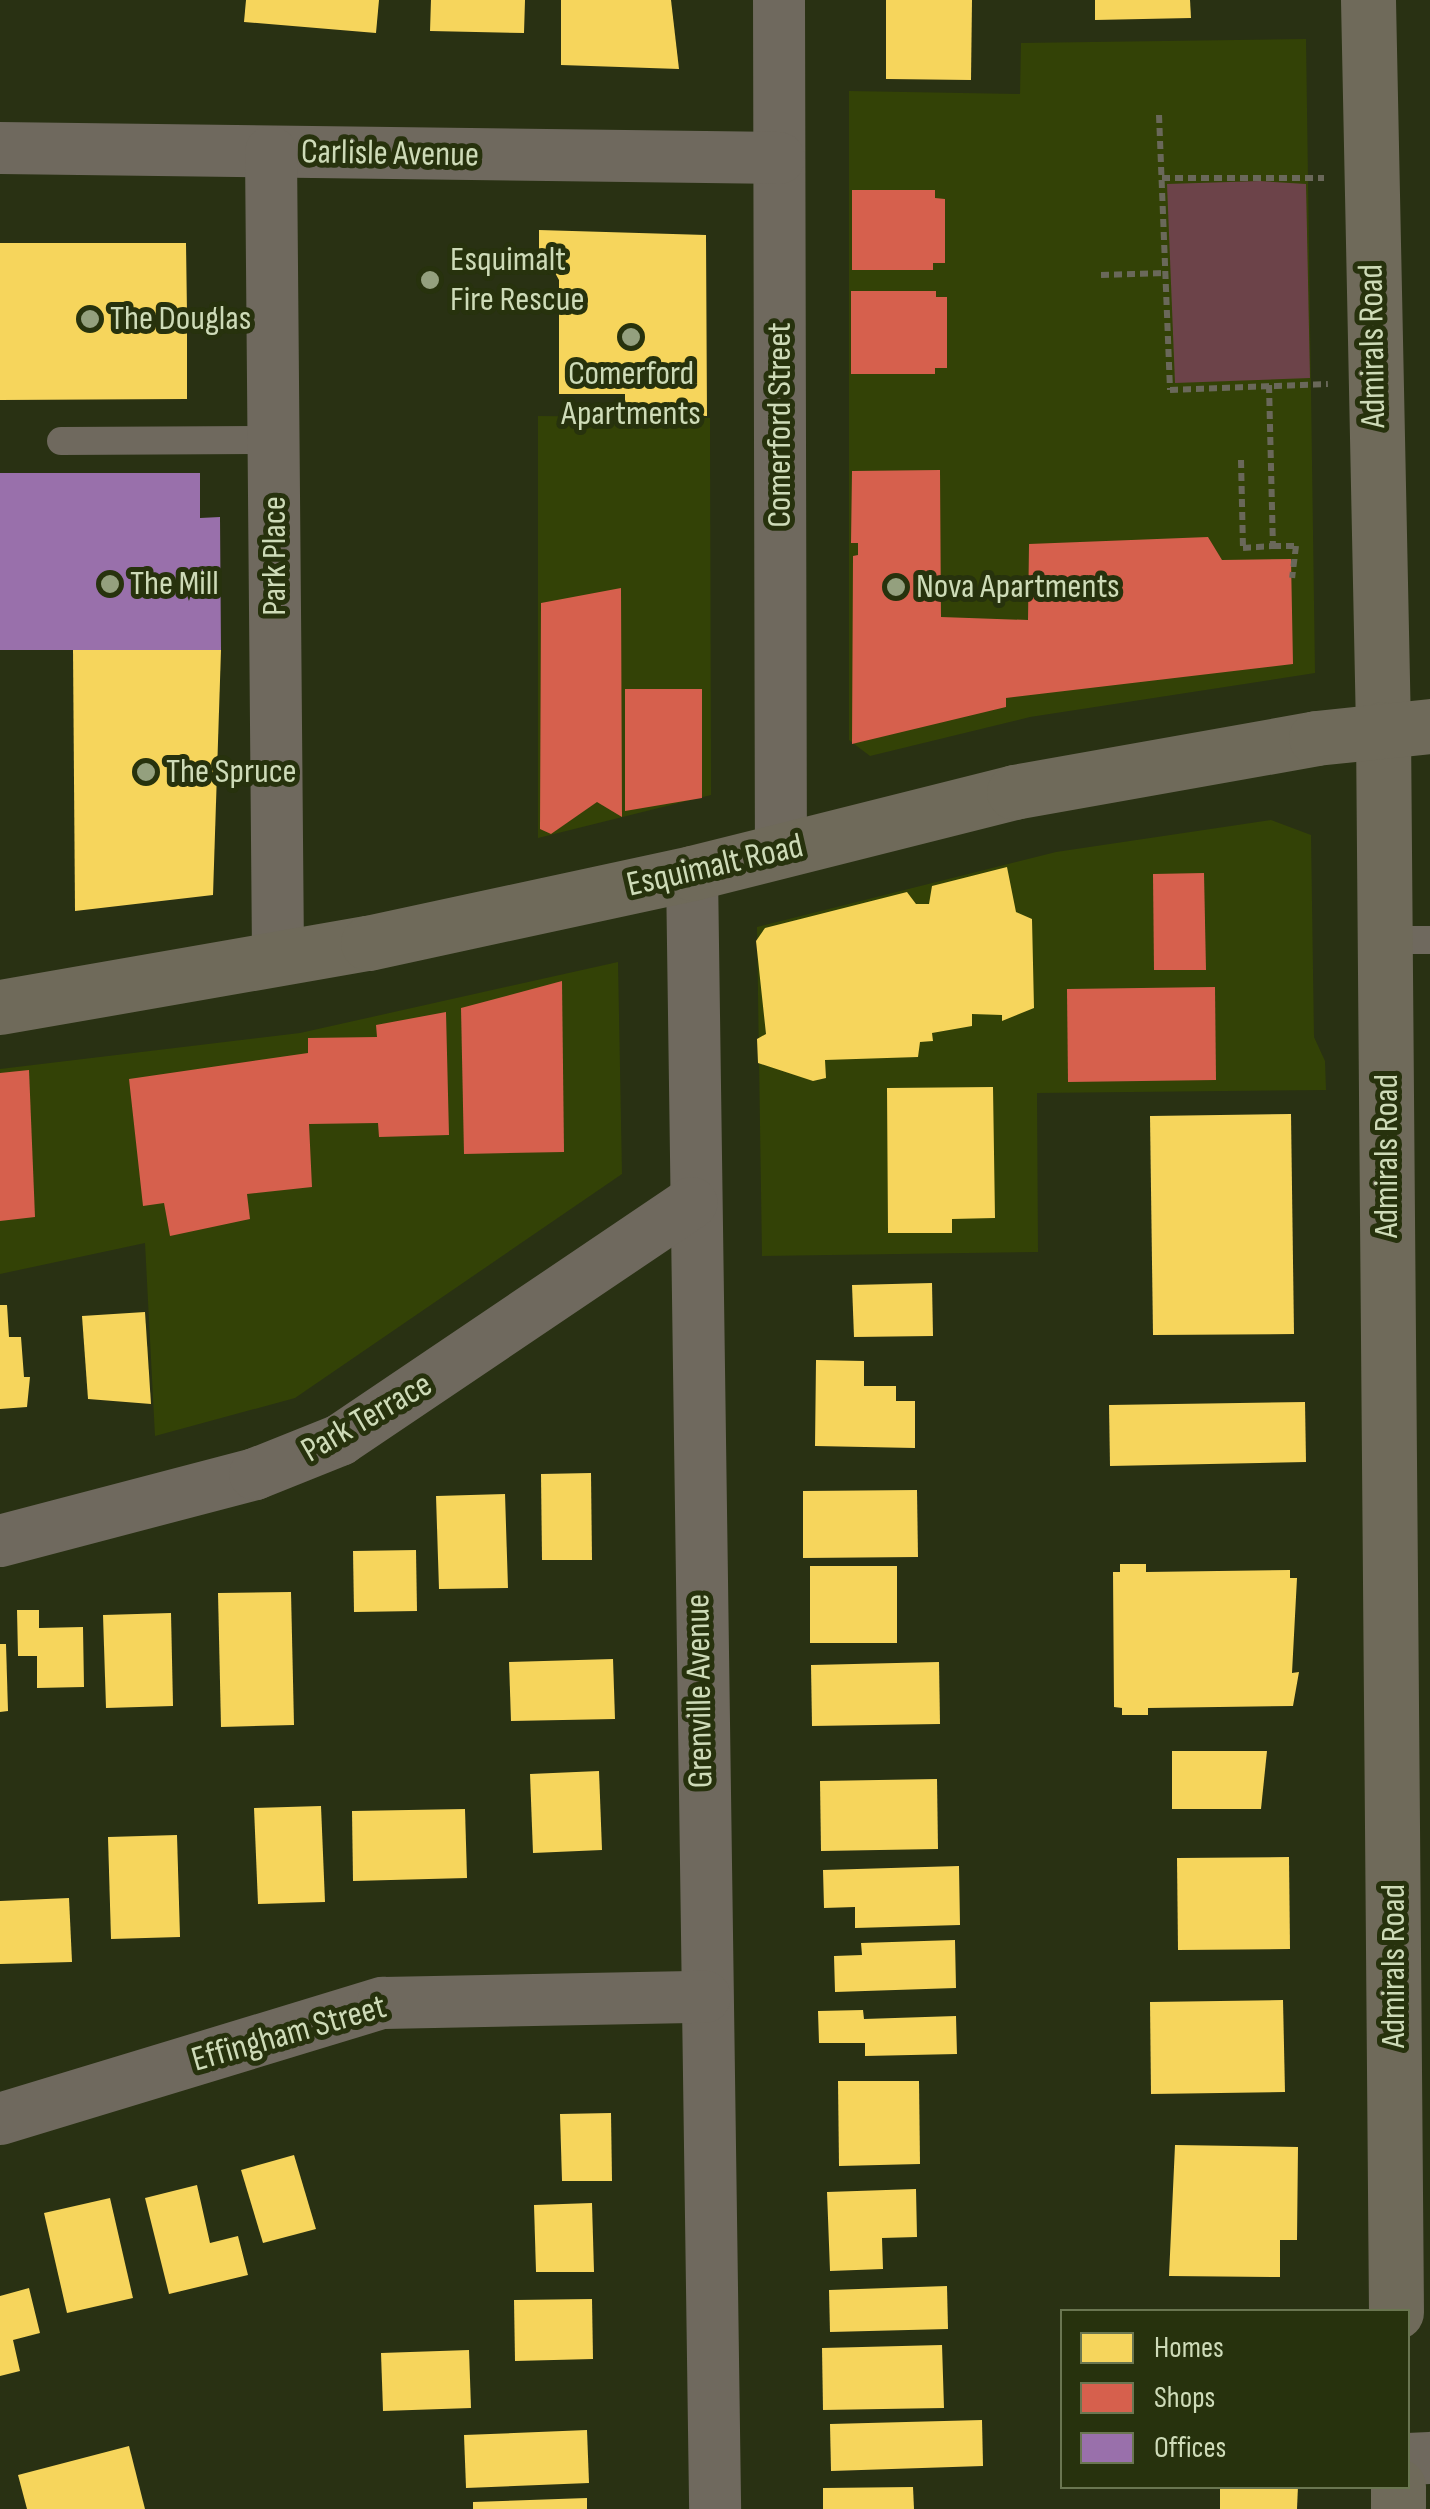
<!DOCTYPE html>
<style>
body{margin:0}
#map{position:relative;width:1430px;height:2509px;overflow:hidden;background:#293113;font-family:"Sofia Sans Condensed",sans-serif}
div>[style]{position:absolute}
[style*='--x']{left:calc(var(--x)*1px);top:calc(var(--y)*1px);width:calc(var(--w)*1px);rotate:calc(var(--a)*1deg)}
.built>*{inset:0;background:#334206}
.green>*{inset:0;background:#6c4349}
.homes>*{inset:0;background:#f6d55c}
.shops>*{inset:0;background:#d6604d}
.offices>*{inset:0;background:#9970ab}
.path>*{height:6px;margin-top:-3px;transform-origin:0;background:repeating-linear-gradient(90deg,#6a685a 0 8px,transparent 0 13px)}
.lane>*{height:28px;margin:-14px;padding:0 14px;transform-origin:14px;border-radius:14px;background:#6f695e}
.street>*{height:52px;margin:-26px;padding:0 26px;transform-origin:26px;border-radius:26px;background:#6f695e}
.secondary>*{height:55px;margin:-27.5px;padding:0 27.5px;transform-origin:27.5px;border-radius:27.5px;background:#6f6a5a}
.dots>*{width:28px;height:28px;translate:-50% -50%;box-sizing:border-box;border:5px solid #27320d;border-radius:50%}
span{translate:-50% -50%;white-space:nowrap;text-align:center;line-height:1.15;-webkit-text-stroke:10px #27320d;paint-order:stroke}
.street-label{font-size:35px;color:#cedbb8}
.poi-label{font-size:35px;color:#cedbb8}
.left{translate:0 -50%;text-align:left}
.legend{position:absolute;left:1060px;top:2309px;width:350px;height:180px;box-sizing:border-box;background:#27320d;border:2px solid #6a7651;margin:0;padding:12px 18px;list-style:none;font-size:30px;color:#cedbb8}
.legend li{display:flex;align-items:center;gap:20px;height:50px}
.legend b{width:50px;border:2px solid #6a7651}
</style>
<div id="map">
<div class="built">
<i style="clip-path:polygon(1306px 39px,1315px 673px,1030px 717px,870px 756px,849px 740px,849px 91px,1020px 94px,1021px 43px)"></i>
<i style="clip-path:polygon(538px 416px,710px 418px,711px 795px,538px 838px)"></i>
<i style="clip-path:polygon(1271px 820px,1311px 835px,1314px 1037px,1325px 1061px,1326px 1090px,1037px 1093px,1038px 1252px,762px 1256px,757px 927px,1056px 852px)"></i>
<i style="clip-path:polygon(618px 962px,622px 1174px,295px 1398px,155px 1436px,145px 1243px,0 1274px,0 1069px,300px 1033px)"></i>
</div>
<div class="green">
<i style="clip-path:polygon(1260px 181px,1306px 184px,1310px 378px,1175px 383px,1167px 184px)"></i>
</div>
<div class="homes">
<i style="clip-path:polygon(246px 0,379px 0,376px 33px,244px 22px)"></i>
<i style="clip-path:polygon(431px 0,525px 0,524px 33px,430px 31px)"></i>
<i style="clip-path:polygon(561px 0,671px 0,679px 69px,561px 65px)"></i>
<i style="clip-path:polygon(886px 0,972px 0,971px 80px,886px 79px)"></i>
<i style="clip-path:polygon(1095px 0,1190px 0,1191px 18px,1095px 20px)"></i>
<i style="clip-path:polygon(539px 230px,706px 235px,707px 416px,625px 413px,625px 394px,559px 394px,559px 280px,554px 271px,539px 271px)"></i>
<i style="clip-path:polygon(0 243px,186px 243px,187px 313px,180px 312px,180px 327px,187px 326px,187px 399px,0 400px)"></i>
<i style="clip-path:polygon(73px 649px,221px 650px,213px 895px,75px 911px)"></i>
<i style="clip-path:polygon(1007px 867px,1016px 912px,1032px 919px,1034px 1008px,1002px 1021px,1002px 1015px,972px 1014px,972px 1026px,932px 1033px,933px 1041px,920px 1042px,918px 1057px,825px 1060px,826px 1078px,813px 1081px,758px 1063px,757px 1039px,766px 1034px,756px 941px,765px 928px,907px 892px,916px 904px,929px 904px,932px 886px)"></i>
<i style="clip-path:polygon(993px 1087px,995px 1218px,952px 1219px,952px 1233px,888px 1233px,887px 1088px)"></i>
<i style="clip-path:polygon(1291px 1114px,1294px 1334px,1153px 1335px,1150px 1116px)"></i>
<i style="clip-path:polygon(932px 1283px,933px 1336px,854px 1337px,852px 1285px)"></i>
<i style="clip-path:polygon(0 1305px,7px 1305px,9px 1337px,21px 1337px,24px 1377px,30px 1377px,27px 1407px,0 1409px)"></i>
<i style="clip-path:polygon(145px 1312px,151px 1404px,88px 1399px,82px 1316px)"></i>
<i style="clip-path:polygon(816px 1360px,864px 1361px,864px 1386px,896px 1386px,896px 1401px,915px 1401px,915px 1448px,815px 1446px)"></i>
<i style="clip-path:polygon(1305px 1402px,1306px 1462px,1110px 1466px,1109px 1405px)"></i>
<i style="clip-path:polygon(591px 1473px,592px 1560px,542px 1560px,541px 1474px)"></i>
<i style="clip-path:polygon(917px 1490px,918px 1557px,803px 1558px,803px 1491px)"></i>
<i style="clip-path:polygon(505px 1494px,508px 1588px,439px 1589px,436px 1496px)"></i>
<i style="clip-path:polygon(416px 1550px,417px 1611px,354px 1612px,353px 1551px)"></i>
<i style="clip-path:polygon(1120px 1564px,1146px 1564px,1146px 1572px,1290px 1570px,1290px 1578px,1297px 1578px,1292px 1673px,1299px 1672px,1293px 1706px,1148px 1708px,1148px 1715px,1122px 1715px,1122px 1708px,1114px 1707px,1113px 1572px,1120px 1572px)"></i>
<i style="clip-path:polygon(810px 1566px,897px 1566px,897px 1643px,810px 1643px)"></i>
<i style="clip-path:polygon(291px 1592px,294px 1725px,221px 1727px,218px 1593px)"></i>
<i style="clip-path:polygon(17px 1610px,39px 1610px,39px 1628px,83px 1627px,84px 1687px,37px 1688px,37px 1656px,18px 1656px)"></i>
<i style="clip-path:polygon(171px 1613px,173px 1706px,106px 1708px,103px 1615px)"></i>
<i style="clip-path:polygon(0 1644px,6px 1644px,8px 1711px,0 1712px)"></i>
<i style="clip-path:polygon(613px 1659px,615px 1719px,511px 1721px,509px 1662px)"></i>
<i style="clip-path:polygon(939px 1662px,940px 1724px,812px 1726px,811px 1665px)"></i>
<i style="clip-path:polygon(1172px 1751px,1267px 1751px,1261px 1809px,1172px 1809px)"></i>
<i style="clip-path:polygon(599px 1771px,602px 1850px,533px 1853px,530px 1774px)"></i>
<i style="clip-path:polygon(937px 1779px,938px 1849px,821px 1851px,820px 1781px)"></i>
<i style="clip-path:polygon(321px 1806px,325px 1902px,258px 1904px,254px 1808px)"></i>
<i style="clip-path:polygon(465px 1809px,467px 1878px,353px 1881px,352px 1811px)"></i>
<i style="clip-path:polygon(177px 1835px,180px 1937px,111px 1939px,108px 1837px)"></i>
<i style="clip-path:polygon(1289px 1857px,1290px 1949px,1178px 1950px,1177px 1858px)"></i>
<i style="clip-path:polygon(959px 1866px,960px 1925px,855px 1928px,855px 1907px,824px 1908px,823px 1870px)"></i>
<i style="clip-path:polygon(69px 1898px,72px 1962px,0 1964px,0 1901px)"></i>
<i style="clip-path:polygon(955px 1940px,956px 1988px,835px 1992px,834px 1956px,862px 1955px,861px 1943px)"></i>
<i style="clip-path:polygon(1283px 2000px,1285px 2092px,1151px 2094px,1150px 2002px)"></i>
<i style="clip-path:polygon(863px 2010px,864px 2019px,956px 2016px,957px 2054px,865px 2056px,865px 2043px,819px 2043px,818px 2011px)"></i>
<i style="clip-path:polygon(838px 2081px,919px 2081px,920px 2164px,839px 2166px)"></i>
<i style="clip-path:polygon(611px 2113px,612px 2181px,562px 2181px,560px 2114px)"></i>
<i style="clip-path:polygon(1175px 2145px,1298px 2147px,1297px 2240px,1280px 2240px,1280px 2277px,1169px 2276px)"></i>
<i style="clip-path:polygon(294px 2155px,316px 2229px,263px 2243px,241px 2170px)"></i>
<i style="clip-path:polygon(197px 2185px,210px 2243px,238px 2236px,248px 2275px,169px 2294px,145px 2198px)"></i>
<i style="clip-path:polygon(916px 2189px,917px 2237px,882px 2238px,883px 2269px,830px 2271px,827px 2192px)"></i>
<i style="clip-path:polygon(110px 2198px,133px 2298px,67px 2313px,44px 2213px)"></i>
<i style="clip-path:polygon(592px 2203px,594px 2272px,536px 2272px,534px 2205px)"></i>
<i style="clip-path:polygon(947px 2286px,948px 2329px,830px 2332px,829px 2290px)"></i>
<i style="clip-path:polygon(29px 2288px,40px 2333px,13px 2340px,20px 2371px,0 2376px,0 2296px)"></i>
<i style="clip-path:polygon(592px 2299px,593px 2359px,515px 2361px,514px 2300px)"></i>
<i style="clip-path:polygon(942px 2345px,944px 2408px,823px 2410px,822px 2348px)"></i>
<i style="clip-path:polygon(469px 2350px,471px 2408px,383px 2411px,381px 2353px)"></i>
<i style="clip-path:polygon(982px 2420px,983px 2466px,831px 2471px,830px 2424px)"></i>
<i style="clip-path:polygon(587px 2430px,589px 2483px,466px 2488px,464px 2435px)"></i>
<i style="clip-path:polygon(129px 2446px,145px 2509px,27px 2509px,18px 2475px)"></i>
<i style="clip-path:polygon(1220px 2486px,1298px 2486px,1297px 2509px,1220px 2509px)"></i>
<i style="clip-path:polygon(913px 2487px,914px 2509px,823px 2509px,823px 2488px)"></i>
<i style="clip-path:polygon(587px 2498px,587px 2509px,473px 2509px,473px 2502px)"></i>
</div>
<div class="shops">
<i style="clip-path:polygon(852px 190px,935px 190px,935px 198px,945px 199px,945px 263px,933px 263px,933px 270px,852px 270px)"></i>
<i style="clip-path:polygon(851px 291px,936px 291px,936px 297px,947px 297px,947px 368px,935px 368px,935px 374px,851px 374px)"></i>
<i style="clip-path:polygon(940px 470px,941px 617px,1028px 620px,1029px 544px,1208px 537px,1222px 560px,1291px 559px,1293px 664px,1006px 698px,1006px 707px,852px 744px,853px 556px,858px 555px,858px 543px,851px 543px,852px 471px)"></i>
<i style="clip-path:polygon(621px 588px,622px 817px,597px 802px,551px 834px,540px 829px,541px 603px)"></i>
<i style="clip-path:polygon(625px 689px,702px 689px,702px 798px,625px 811px)"></i>
<i style="clip-path:polygon(1204px 873px,1206px 970px,1154px 970px,1153px 874px)"></i>
<i style="clip-path:polygon(562px 981px,564px 1152px,464px 1154px,461px 1008px)"></i>
<i style="clip-path:polygon(1215px 987px,1216px 1080px,1068px 1082px,1067px 989px)"></i>
<i style="clip-path:polygon(446px 1012px,449px 1135px,379px 1137px,378px 1123px,309px 1124px,312px 1187px,247px 1194px,250px 1219px,170px 1236px,164px 1203px,143px 1206px,129px 1079px,308px 1053px,308px 1038px,377px 1037px,376px 1025px)"></i>
<i style="clip-path:polygon(29px 1070px,35px 1217px,0 1221px,0 1073px)"></i>
</div>
<div class="offices">
<i style="clip-path:polygon(0 473px,200px 473px,200px 518px,220px 517px,221px 650px,0 650px)"></i>
</div>
<div class="path">
<i style="--x:1159;--y:115;--w:275;--a:87.7"></i>
<i style="--x:1170;--y:390;--w:158;--a:-2.2"></i>
<i style="--x:1162;--y:178;--w:162;--a:0"></i>
<i style="--x:1101;--y:275;--w:64;--a:-1.8"></i>
<i style="--x:1269;--y:385;--w:161;--a:88.6"></i>
<i style="--x:1273;--y:546;--w:23;--a:0"></i>
<i style="--x:1296;--y:546;--w:32;--a:97"></i>
<i style="--x:1241;--y:460;--w:88;--a:88.7"></i>
<i style="--x:1243;--y:548;--w:30;--a:-4"></i>
</div>
<div class="lane">
<i style="--x:61;--y:441;--w:213;--a:-0.3"></i>
<i style="--x:1385;--y:940;--w:45;--a:0"></i>
</div>
<div class="street">
<i style="--x:779;--y:0;--w:851;--a:89.87"></i>
<i style="--x:0;--y:148;--w:779;--a:0.74"></i>
<i style="--x:271;--y:152;--w:808;--a:89.5"></i>
<i style="--x:692;--y:873;--w:1636;--a:89.19"></i>
<i style="--x:0;--y:1541;--w:264;--a:-14.7"></i>
<i style="--x:255;--y:1474;--w:92;--a:-21.8"></i>
<i style="--x:340;--y:1440;--w:424;--a:-34"></i>
<i style="--x:0;--y:2119;--w:400;--a:-16.9"></i>
<i style="--x:383;--y:2003;--w:322;--a:-1.1"></i>
<i style="--x:1408;--y:2459;--w:22;--a:-3"></i>
</div>
<div class="secondary">
<i style="--x:1368;--y:0;--w:729;--a:88.82"></i>
<i style="--x:1383;--y:729;--w:1583;--a:89.53"></i>
<i style="--x:0;--y:1007;--w:374;--a:-9.9"></i>
<i style="--x:368;--y:943;--w:331;--a:-12.2"></i>
<i style="--x:692;--y:873;--w:332;--a:-14.1"></i>
<i style="--x:1014;--y:792;--w:307;--a:-10.1"></i>
<i style="--x:1316;--y:738;--w:115;--a:-6"></i>
<i style="--x:1398;--y:2486;--w:23;--a:90"></i>
</div>
<div class="dots">
<i style="left:430px;top:280px;background:#94a07e"></i>
<i style="left:90px;top:319px;background:#94a07e"></i>
<i style="left:631px;top:337px;background:#94a07e"></i>
<i style="left:110px;top:584px;background:#94a07e"></i>
<i style="left:896px;top:587px;background:#94a07e"></i>
<i style="left:146px;top:772px;background:#94a07e"></i>
</div>
<div class="street-label">
<span style="left:390px;top:154px;rotate:1deg">Carlisle Avenue</span>
<span style="left:1373px;top:346px;rotate:-91deg">Admirals Road</span>
<span style="left:780px;top:425px;rotate:-90deg">Comerford Street</span>
<span style="left:275px;top:556px;rotate:-90deg">Park Place</span>
<span style="left:715px;top:866px;rotate:-13deg">Esquimalt Road</span>
<span style="left:1387px;top:1156px;rotate:-90deg">Admirals Road</span>
<span style="left:367px;top:1418px;rotate:-30deg">Park Terrace</span>
<span style="left:700px;top:1691px;rotate:-91deg">Grenville Avenue</span>
<span style="left:1394px;top:1966px;rotate:-90deg">Admirals Road</span>
<span style="left:289px;top:2034px;rotate:-16deg">Effingham Street</span>
</div>
<div class="poi-label">
<span class="left" style="left:450px;top:280px">Esquimalt<br>Fire Rescue</span>
<span class="left" style="left:110px;top:319px">The Douglas</span>
<span style="left:631px;top:394px">Comerford<br>Apartments</span>
<span class="left" style="left:130px;top:584px">The Mill</span>
<span class="left" style="left:916px;top:587px">Nova Apartments</span>
<span class="left" style="left:166px;top:772px">The Spruce</span>
</div>
<ul class="legend">
<li><b style="height:28px;background:#f6d55c"></b>Homes</li>
<li><b style="height:28px;background:#d6604d"></b>Shops</li>
<li><b style="height:28px;background:#9970ab"></b>Offices</li>
</ul>
</div>
